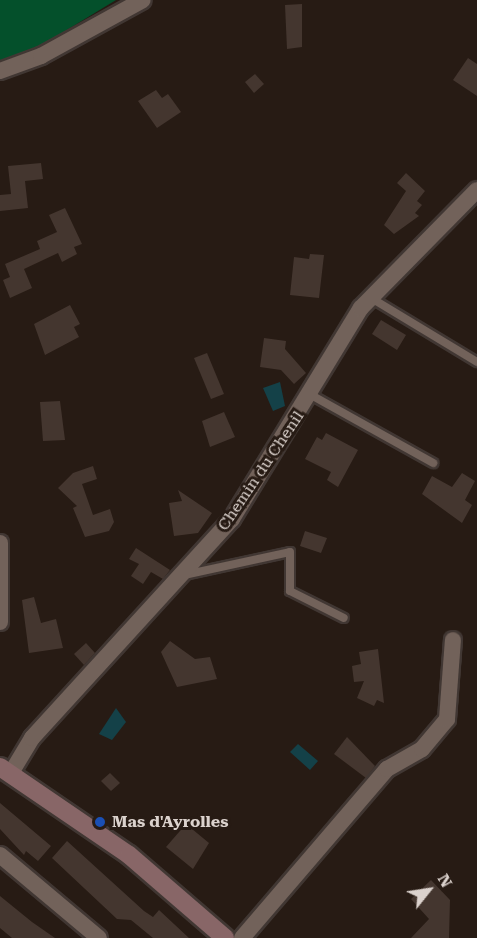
<!DOCTYPE html>
<style>
body{margin:0}
#map{position:relative;width:477px;height:938px;overflow:hidden;background:#271b14;font-family:"Roboto Serif",serif}
div>[style]{position:absolute}
[style*='--x']{left:calc(var(--x)*1px);top:calc(var(--y)*1px);width:calc(var(--w)*1px);rotate:calc(var(--a)*1deg)}
.green>*{inset:0;background:#04502b}
.water>*{inset:0;background:#144148}
.building>*{inset:0;background:#44362f}
.roads{filter:drop-shadow(2px 0 #413733) drop-shadow(-2px 0 #413733) drop-shadow(0 2px #413733) drop-shadow(0 -2px #413733)}
.lane>*{height:8px;margin:-4px;padding:0 4px;transform-origin:4px;border-radius:4px;background:#72625a}
.street>*{height:16px;margin:-8px;padding:0 8px;transform-origin:8px;border-radius:8px;background:#72625a}
.secondary>*{height:18px;margin:-9px;padding:0 9px;transform-origin:9px;border-radius:9px;background:#886667}
.dots>*{width:16px;height:16px;translate:-50% -50%;box-sizing:border-box;border:3px solid #271b14;border-radius:50%}
span{translate:-50% -50%;white-space:nowrap;text-align:center;line-height:1.15;-webkit-text-stroke:6px #271b14;paint-order:stroke}
.street-label{font-size:16px;color:#dbd2cd}
.poi-label{font-size:16px;color:#dbd2cd;font-weight:700}
.left{translate:0 -50%;text-align:left}
.north{position:absolute;left:399px;top:860px;width:60px;height:60px;-webkit-text-stroke:4px #271b14;paint-order:stroke;rotate:60deg;font-size:16px;font-weight:700;line-height:24px;text-align:center;color:#dbd2cd}
.north::after{content:'';display:block;margin:auto;width:21px;height:27px;background:#dbd2cd;clip-path:polygon(50% 0,100% 100%,50% 72%,0 100%)}
</style>
<div id="map">
<div class="green">
<i style="clip-path:polygon(0 0,116px 0,34px 50px,0 63px)"></i>
</div>
<div class="water">
<i style="clip-path:polygon(280px 382px,285px 406px,273px 411px,263px 388px)"></i>
<i style="clip-path:polygon(116px 708px,126px 722px,112px 740px,99px 734px)"></i>
<i style="clip-path:polygon(298px 744px,318px 761px,310px 770px,290px 752px)"></i>
</div>
<div class="building">
<i style="clip-path:polygon(302px 4px,302px 47px,287px 49px,285px 5px)"></i>
<i style="clip-path:polygon(468px 58px,477px 64px,477px 96px,453px 80px)"></i>
<i style="clip-path:polygon(255px 74px,264px 84px,254px 93px,245px 82px)"></i>
<i style="clip-path:polygon(156px 90px,162px 98px,168px 94px,181px 112px,157px 128px,138px 101px)"></i>
<i style="clip-path:polygon(41px 163px,43px 179px,25px 181px,28px 208px,0 211px,0 195px,11px 194px,8px 166px)"></i>
<i style="clip-path:polygon(406px 173px,425px 191px,417px 201px,422px 205px,415px 213px,419px 216px,394px 234px,384px 225px,406px 191px,397px 183px)"></i>
<i style="clip-path:polygon(65px 208px,82px 244px,74px 247px,77px 254px,62px 262px,58px 253px,24px 269px,32px 288px,10px 298px,3px 280px,10px 277px,5px 264px,40px 249px,37px 241px,57px 232px,49px 215px)"></i>
<i style="clip-path:polygon(310px 254px,324px 255px,319px 298px,290px 295px,294px 257px,309px 259px)"></i>
<i style="clip-path:polygon(70px 305px,80px 324px,74px 327px,79px 337px,45px 355px,34px 324px)"></i>
<i style="clip-path:polygon(381px 320px,406px 335px,397px 350px,372px 334px)"></i>
<i style="clip-path:polygon(264px 338px,286px 341px,285px 349px,306px 373px,294px 384px,281px 370px,260px 367px)"></i>
<i style="clip-path:polygon(207px 353px,224px 394px,211px 399px,194px 358px)"></i>
<i style="clip-path:polygon(60px 401px,65px 440px,43px 441px,40px 402px)"></i>
<i style="clip-path:polygon(224px 412px,235px 437px,210px 447px,202px 421px)"></i>
<i style="clip-path:polygon(326px 433px,358px 450px,338px 487px,327px 480px,331px 472px,305px 459px,317px 437px,322px 440px)"></i>
<i style="clip-path:polygon(93px 466px,97px 479px,82px 484px,93px 515px,110px 509px,114px 522px,109px 531px,85px 537px,73px 508px,77px 506px,58px 488px,73px 473px)"></i>
<i style="clip-path:polygon(462px 473px,475px 481px,465px 500px,472px 505px,462px 523px,422px 494px,432px 476px,452px 487px)"></i>
<i style="clip-path:polygon(178px 490px,212px 513px,198px 533px,174px 536px,169px 503px,182px 501px)"></i>
<i style="clip-path:polygon(305px 531px,327px 538px,321px 553px,300px 546px)"></i>
<i style="clip-path:polygon(136px 548px,170px 570px,163px 579px,151px 572px,143px 584px,131px 576px,139px 564px,129px 559px)"></i>
<i style="clip-path:polygon(34px 597px,41px 623px,56px 619px,63px 648px,29px 653px,22px 600px)"></i>
<i style="clip-path:polygon(170px 641px,195px 659px,210px 657px,217px 679px,177px 687px,161px 652px)"></i>
<i style="clip-path:polygon(86px 643px,95px 653px,84px 665px,74px 654px)"></i>
<i style="clip-path:polygon(378px 649px,384px 703px,377px 700px,374px 706px,357px 698px,364px 681px,354px 682px,352px 666px,361px 664px,359px 652px)"></i>
<i style="clip-path:polygon(347px 737px,375px 766px,366px 778px,334px 754px)"></i>
<i style="clip-path:polygon(110px 773px,120px 783px,111px 791px,101px 781px)"></i>
<i style="clip-path:polygon(0 803px,51px 846px,38px 861px,26px 851px,24px 855px,0 829px)"></i>
<i style="clip-path:polygon(186px 824px,209px 843px,193px 869px,166px 847px)"></i>
<i style="clip-path:polygon(67px 841px,144px 911px,153px 917px,159px 910px,189px 938px,153px 938px,131px 920px,117px 919px,52px 858px)"></i>
<i style="clip-path:polygon(431px 880px,450px 900px,449px 938px,411px 938px,429px 919px,411px 899px)"></i>
<i style="clip-path:polygon(0 896px,32px 922px,55px 938px,12px 938px,0 928px)"></i>
</div>
<div class="roads">
<div class="lane">
<i style="--x:371;--y:298;--w:124;--a:31.1"></i>
<i style="--x:311;--y:395;--w:140;--a:29.1"></i>
<i style="--x:184;--y:575;--w:108;--a:-12.2"></i>
<i style="--x:290;--y:552;--w:39;--a:90"></i>
<i style="--x:290;--y:591;--w:60;--a:26.6"></i>
</div>
<div class="street">
<i style="--x:0;--y:71;--w:44;--a:-20.1"></i>
<i style="--x:41;--y:56;--w:116;--a:-28.8"></i>
<i style="--x:0;--y:543;--w:79;--a:90"></i>
<i style="--x:11;--y:773;--w:41;--a:-59"></i>
<i style="--x:32;--y:738;--w:297;--a:-47.6"></i>
<i style="--x:232;--y:519;--w:247;--a:-58.6"></i>
<i style="--x:361;--y:308;--w:165;--a:-45.5"></i>
<i style="--x:0;--y:855;--w:129;--a:40"></i>
<i style="--x:242;--y:938;--w:223;--a:-49.4"></i>
<i style="--x:387;--y:769;--w:40;--a:-29.7"></i>
<i style="--x:422;--y:749;--w:39;--a:-50"></i>
<i style="--x:447;--y:719;--w:79;--a:-85.7"></i>
</div>
<div class="secondary">
<i style="--x:0;--y:767;--w:156;--a:34.3"></i>
<i style="--x:129;--y:855;--w:127;--a:40.8"></i>
</div>
</div>
<div class="dots">
<i style="left:100px;top:822px;background:#1a4fb4"></i>
</div>
<div class="street-label">
<span style="left:261px;top:471px;rotate:-56deg">Chemin du Chenil</span>
</div>
<div class="poi-label">
<span class="left" style="left:112px;top:822px">Mas d'Ayrolles</span>
</div>
<div class="north">N</div>
</div>
